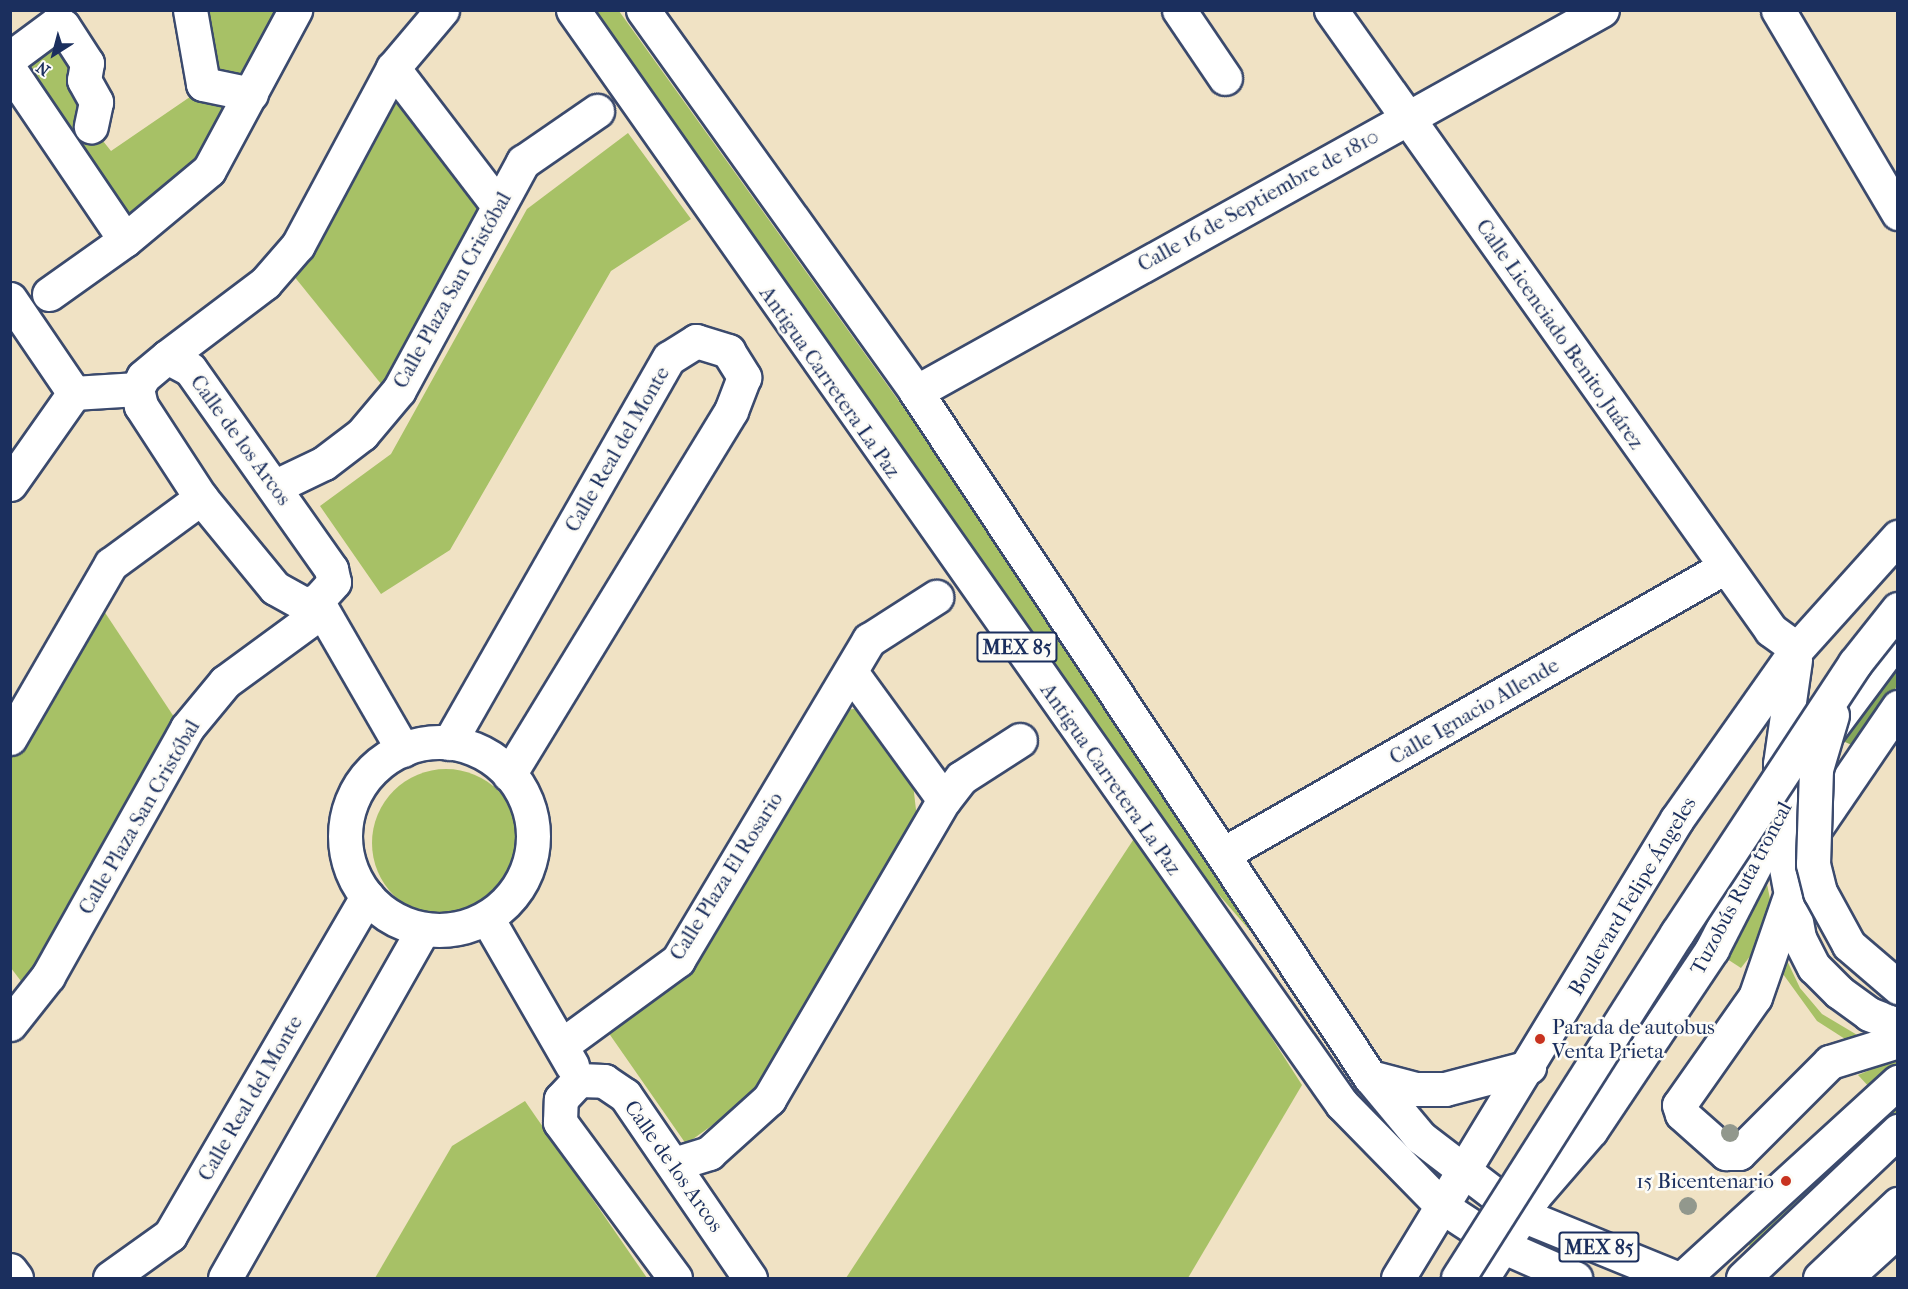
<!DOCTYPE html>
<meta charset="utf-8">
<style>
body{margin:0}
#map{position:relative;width:1908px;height:1289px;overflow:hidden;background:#f0e2c4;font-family:"IM FELL French Canon",serif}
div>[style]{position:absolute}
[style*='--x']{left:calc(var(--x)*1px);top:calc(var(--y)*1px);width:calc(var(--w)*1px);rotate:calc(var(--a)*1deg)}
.green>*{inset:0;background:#a7c166}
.round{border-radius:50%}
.forest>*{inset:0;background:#85a75b}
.roads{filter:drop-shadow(2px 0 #3b4a6d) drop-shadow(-2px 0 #3b4a6d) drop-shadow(0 2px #3b4a6d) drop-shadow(0 -2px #3b4a6d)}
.minor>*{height:33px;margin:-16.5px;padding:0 16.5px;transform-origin:16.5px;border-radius:16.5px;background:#fff}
.minor>.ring{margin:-16.5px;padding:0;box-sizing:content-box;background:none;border:33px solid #fff;border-radius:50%}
.major>*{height:33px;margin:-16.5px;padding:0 16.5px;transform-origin:16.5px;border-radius:16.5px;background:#fff}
.highway>*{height:33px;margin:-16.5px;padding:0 16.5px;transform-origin:16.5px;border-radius:16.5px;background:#fff}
.bridges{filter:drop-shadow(2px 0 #3b4a6d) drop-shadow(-2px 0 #3b4a6d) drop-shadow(0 2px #3b4a6d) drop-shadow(0 -2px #3b4a6d)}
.highway-bridge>*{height:33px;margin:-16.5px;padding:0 16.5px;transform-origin:16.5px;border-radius:16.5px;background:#fff}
.trees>*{width:18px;height:18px;margin:-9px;border-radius:50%;background:#92988d}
.dots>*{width:16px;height:16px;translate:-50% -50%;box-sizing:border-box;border:3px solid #fdfcf7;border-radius:50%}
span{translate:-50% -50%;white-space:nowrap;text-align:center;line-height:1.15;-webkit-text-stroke:5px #fdfcf7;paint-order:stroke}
.shield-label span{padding:2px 4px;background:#fdfcf7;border:2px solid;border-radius:4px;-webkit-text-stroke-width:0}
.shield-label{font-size:20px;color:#1b2f5e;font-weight:700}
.street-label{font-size:21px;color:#1b2f5e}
.poi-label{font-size:21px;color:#1b2f5e}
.left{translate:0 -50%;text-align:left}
.right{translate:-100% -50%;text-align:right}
.frame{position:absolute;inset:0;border:12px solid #1b2f5e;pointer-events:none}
.north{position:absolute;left:24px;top:24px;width:60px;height:60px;-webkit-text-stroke:4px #fdfcf7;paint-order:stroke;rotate:216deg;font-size:16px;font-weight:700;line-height:24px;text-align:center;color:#1b2f5e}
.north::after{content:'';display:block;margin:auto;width:21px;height:27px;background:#1b2f5e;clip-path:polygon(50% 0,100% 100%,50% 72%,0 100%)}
</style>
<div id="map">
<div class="green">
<i style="clip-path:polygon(190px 11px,295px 11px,242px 110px,125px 240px,11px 58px,56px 24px,91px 126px,111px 151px,203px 88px)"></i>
<i style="clip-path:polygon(594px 11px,619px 11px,1048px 609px,1290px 977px,1201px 874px)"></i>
<i style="clip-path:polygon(393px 69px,494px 202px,390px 395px,289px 270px)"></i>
<i style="clip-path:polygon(628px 133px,691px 219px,611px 271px,450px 550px,381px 594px,320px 506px,391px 454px,527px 209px)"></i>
<i style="clip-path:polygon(96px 599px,180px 726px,30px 993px,11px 968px,11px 745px)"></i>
<i style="clip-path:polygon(862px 708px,913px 784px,918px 827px,767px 1086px,686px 1144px,608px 1032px,689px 973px,845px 710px)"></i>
<i class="round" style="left:372px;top:769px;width:148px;height:148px"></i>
<i style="clip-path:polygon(1139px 831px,1302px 1085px,1188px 1278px,846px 1278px)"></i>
<i style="clip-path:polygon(1765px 874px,1775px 924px,1741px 968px,1724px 957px)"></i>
<i style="clip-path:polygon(1782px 950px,1800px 988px,1822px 1014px,1869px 1042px,1856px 1046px,1817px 1021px,1783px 974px)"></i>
<i style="clip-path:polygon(1897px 1059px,1897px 1067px,1871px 1089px,1858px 1075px)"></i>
<i style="clip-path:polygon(1897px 1091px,1897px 1114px,1753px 1248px,1739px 1238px)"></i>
<i style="clip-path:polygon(525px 1101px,647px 1278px,375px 1278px,452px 1146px)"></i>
</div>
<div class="forest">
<i style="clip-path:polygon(1897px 657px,1897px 686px,1854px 746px,1845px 742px,1842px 732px)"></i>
</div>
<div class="roads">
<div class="minor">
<i style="--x:190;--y:10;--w:75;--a:80"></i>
<i style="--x:203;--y:84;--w:49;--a:11.8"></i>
<i style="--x:1179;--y:10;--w:82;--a:55.9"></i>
<i style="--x:1331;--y:10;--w:760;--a:54.64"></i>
<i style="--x:1771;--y:630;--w:32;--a:36"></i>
<i style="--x:1778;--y:10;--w:236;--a:59.4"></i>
<i style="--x:10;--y:58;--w:57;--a:-36.5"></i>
<i style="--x:56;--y:24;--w:7;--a:16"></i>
<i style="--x:63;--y:26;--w:44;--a:57"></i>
<i style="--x:87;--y:63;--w:17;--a:100"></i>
<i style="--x:84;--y:80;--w:25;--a:61"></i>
<i style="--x:96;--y:102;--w:25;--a:102"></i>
<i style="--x:393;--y:68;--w:171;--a:52.6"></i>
<i style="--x:10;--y:70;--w:205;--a:55.9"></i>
<i style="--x:125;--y:240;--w:109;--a:-39.8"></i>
<i style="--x:209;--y:170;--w:182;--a:-61.7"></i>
<i style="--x:49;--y:294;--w:93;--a:-35.4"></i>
<i style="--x:10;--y:299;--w:114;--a:55.8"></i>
<i style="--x:167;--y:357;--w:26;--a:28"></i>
<i style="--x:190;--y:369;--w:245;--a:54.8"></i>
<i style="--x:331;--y:569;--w:13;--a:77"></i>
<i style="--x:334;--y:582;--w:25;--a:132"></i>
<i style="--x:317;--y:601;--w:13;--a:167"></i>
<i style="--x:304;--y:604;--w:33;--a:-151"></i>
<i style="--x:275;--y:588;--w:117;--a:-129.4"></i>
<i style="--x:201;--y:498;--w:110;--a:-123.1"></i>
<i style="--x:141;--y:406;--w:17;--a:-103"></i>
<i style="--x:137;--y:389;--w:13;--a:-63"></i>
<i style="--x:143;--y:377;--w:31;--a:-40"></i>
<i style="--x:167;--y:357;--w:123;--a:-37.1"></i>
<i style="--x:265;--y:283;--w:50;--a:-49"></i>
<i style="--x:298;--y:245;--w:201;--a:-61.8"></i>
<i style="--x:393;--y:68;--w:76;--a:-49.8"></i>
<i style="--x:916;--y:392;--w:785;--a:-29.11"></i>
<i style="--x:10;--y:484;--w:111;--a:-54.9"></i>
<i style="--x:74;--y:393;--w:63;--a:-3.6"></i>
<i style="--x:276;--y:486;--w:53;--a:-25.6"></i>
<i style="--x:324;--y:463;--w:48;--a:-37.3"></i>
<i style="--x:362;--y:434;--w:57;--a:-49.9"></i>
<i style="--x:399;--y:390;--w:260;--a:-61.5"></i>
<i style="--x:523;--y:162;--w:90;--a:-34.6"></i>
<i style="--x:317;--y:601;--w:172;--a:60"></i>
<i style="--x:851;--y:672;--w:158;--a:54"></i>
<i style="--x:10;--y:738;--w:201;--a:-59.9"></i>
<i style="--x:111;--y:564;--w:112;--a:-36.3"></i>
<i class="ring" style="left:345px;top:742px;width:155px;height:155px"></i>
<i style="--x:449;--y:743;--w:443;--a:-60.3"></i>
<i style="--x:669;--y:358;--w:32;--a:-32"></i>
<i style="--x:696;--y:341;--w:34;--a:17"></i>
<i style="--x:728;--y:351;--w:31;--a:58"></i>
<i style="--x:744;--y:377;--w:36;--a:111"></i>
<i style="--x:731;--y:411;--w:426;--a:121.4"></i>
<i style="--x:1808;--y:839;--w:160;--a:-55.7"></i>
<i style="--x:1223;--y:854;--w:578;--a:-29.76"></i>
<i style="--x:1789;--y:899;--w:104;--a:109.1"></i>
<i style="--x:1755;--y:997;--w:132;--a:125.1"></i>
<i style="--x:1679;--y:1105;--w:9;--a:72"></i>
<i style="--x:1682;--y:1114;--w:59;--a:41.6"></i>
<i style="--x:1726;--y:1153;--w:13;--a:0"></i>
<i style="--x:1739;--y:1153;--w:129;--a:-45"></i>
<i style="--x:1830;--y:1062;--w:71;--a:-17.2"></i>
<i style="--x:487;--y:918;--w:170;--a:60"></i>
<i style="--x:10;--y:1024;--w:61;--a:-51.6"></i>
<i style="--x:48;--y:976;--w:284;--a:-60.7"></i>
<i style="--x:187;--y:728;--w:60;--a:-50.4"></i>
<i style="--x:225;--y:682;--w:120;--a:-36.2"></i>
<i style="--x:562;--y:1045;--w:144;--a:-36.2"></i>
<i style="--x:678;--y:960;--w:373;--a:-59.2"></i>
<i style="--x:869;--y:640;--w:80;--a:-32.7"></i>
<i style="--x:677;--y:1163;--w:34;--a:-17"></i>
<i style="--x:709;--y:1153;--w:81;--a:-42"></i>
<i style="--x:769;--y:1099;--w:346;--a:-59.7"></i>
<i style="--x:944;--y:800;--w:28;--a:-52"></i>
<i style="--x:961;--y:778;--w:70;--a:-32.8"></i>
<i style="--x:10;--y:1270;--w:10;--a:53"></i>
<i style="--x:110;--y:1278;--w:74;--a:-35.6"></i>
<i style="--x:170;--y:1235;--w:392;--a:-59.8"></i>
<i style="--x:225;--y:1278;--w:401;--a:-60.4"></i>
<i style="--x:675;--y:1278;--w:194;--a:-126.4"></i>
<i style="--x:560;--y:1122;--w:23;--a:-88"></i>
<i style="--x:561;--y:1099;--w:26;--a:-47"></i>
<i style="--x:579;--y:1080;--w:25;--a:2"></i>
<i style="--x:604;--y:1081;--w:25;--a:34"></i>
<i style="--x:625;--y:1095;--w:222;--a:55.7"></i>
<i style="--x:1482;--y:1278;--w:97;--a:-57.6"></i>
<i style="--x:1534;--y:1196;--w:87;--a:-49.2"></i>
<i style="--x:1591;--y:1130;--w:218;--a:-56.2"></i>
<i style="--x:1712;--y:949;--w:224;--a:-62.9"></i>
<i style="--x:1814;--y:750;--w:141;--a:-53.4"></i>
<i style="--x:1683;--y:1278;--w:291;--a:-42.4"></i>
<i style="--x:1743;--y:1278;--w:214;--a:-43.5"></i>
</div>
<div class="major">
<i style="--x:573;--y:10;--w:1337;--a:54.9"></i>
<i style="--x:1342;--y:1104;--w:146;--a:45.6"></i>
<i style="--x:1444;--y:1208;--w:69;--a:33.2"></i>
<i style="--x:1502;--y:1246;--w:80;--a:23.7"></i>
<i style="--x:643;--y:10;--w:470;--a:54.4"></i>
<i style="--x:916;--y:392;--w:822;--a:56.46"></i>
<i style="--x:1370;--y:1077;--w:78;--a:50.2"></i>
<i style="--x:1420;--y:1137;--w:128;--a:37.4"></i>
<i style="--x:1522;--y:1215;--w:166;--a:22.2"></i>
<i style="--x:1795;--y:660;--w:105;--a:98.2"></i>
<i style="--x:1780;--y:764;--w:72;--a:90"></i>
<i style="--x:1780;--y:836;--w:104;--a:79.4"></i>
<i style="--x:1799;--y:938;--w:33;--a:63"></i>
<i style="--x:1814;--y:967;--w:35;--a:45"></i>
<i style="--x:1839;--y:992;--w:37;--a:36"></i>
<i style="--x:1869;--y:1014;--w:31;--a:21"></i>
<i style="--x:1370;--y:1077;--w:48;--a:14.6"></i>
<i style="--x:1416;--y:1089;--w:29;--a:0"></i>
<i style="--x:1445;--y:1089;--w:87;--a:-14.7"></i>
<i style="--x:1398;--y:1278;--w:537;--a:-58.71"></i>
<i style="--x:1677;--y:819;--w:208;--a:-54.8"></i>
<i style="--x:1797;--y:649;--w:151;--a:-48"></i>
<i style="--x:1845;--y:1278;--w:72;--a:-42.2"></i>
</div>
<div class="highway">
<i style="--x:1820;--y:1278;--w:108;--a:-43.5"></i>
</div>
</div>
<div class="bridges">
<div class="highway-bridge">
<i style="--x:1832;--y:715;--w:56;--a:106.5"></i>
<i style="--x:1816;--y:769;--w:95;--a:91.8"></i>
<i style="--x:1813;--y:864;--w:29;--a:76"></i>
<i style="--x:1820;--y:892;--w:60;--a:61.3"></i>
<i style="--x:1849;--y:945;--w:65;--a:40.6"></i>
<i style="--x:1458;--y:1278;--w:409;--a:-57.6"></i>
<i style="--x:1677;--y:933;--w:323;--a:-56.6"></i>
<i style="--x:1855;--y:663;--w:69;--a:-51.5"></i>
</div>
</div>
<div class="trees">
<i style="left:1730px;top:1133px"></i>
<i style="left:1688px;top:1206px"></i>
</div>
<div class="dots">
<i style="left:1540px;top:1039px;background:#c8321e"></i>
<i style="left:1786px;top:1181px;background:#c8321e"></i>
</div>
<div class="shield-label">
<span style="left:1017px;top:647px">MEX 85</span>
<span style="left:1599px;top:1247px">MEX 85</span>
</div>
<div class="street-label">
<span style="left:1258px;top:200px;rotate:-29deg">Calle 16 de Septiembre de 1810</span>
<span style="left:452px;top:290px;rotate:-61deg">Calle Plaza San Cristóbal</span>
<span style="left:1560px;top:334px;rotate:55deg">Calle Licenciado Benito Juárez</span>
<span style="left:830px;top:382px;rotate:55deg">Antigua Carretera La Paz</span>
<span style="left:241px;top:440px;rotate:54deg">Calle de los Arcos</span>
<span style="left:617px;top:449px;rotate:-60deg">Calle Real del Monte</span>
<span style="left:1474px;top:711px;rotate:-30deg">Calle Ignacio Allende</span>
<span style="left:1111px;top:779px;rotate:55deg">Antigua Carretera La Paz</span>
<span style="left:139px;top:817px;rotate:-60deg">Calle Plaza San Cristóbal</span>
<span style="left:726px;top:876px;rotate:-58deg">Calle Plaza El Rosario</span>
<span style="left:1741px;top:888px;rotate:-62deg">Tuzobús Ruta troncal</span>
<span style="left:1632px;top:896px;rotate:-59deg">Boulevard Felipe Ángeles</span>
<span style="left:250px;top:1098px;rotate:-60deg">Calle Real del Monte</span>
<span style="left:674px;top:1166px;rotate:55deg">Calle de los Arcos</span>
</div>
<div class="poi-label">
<span class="left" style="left:1552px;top:1039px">Parada de autobus<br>Venta Prieta</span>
<span class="right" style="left:1774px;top:1181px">15 Bicentenario</span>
</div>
<div class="frame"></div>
<div class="north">N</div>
</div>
